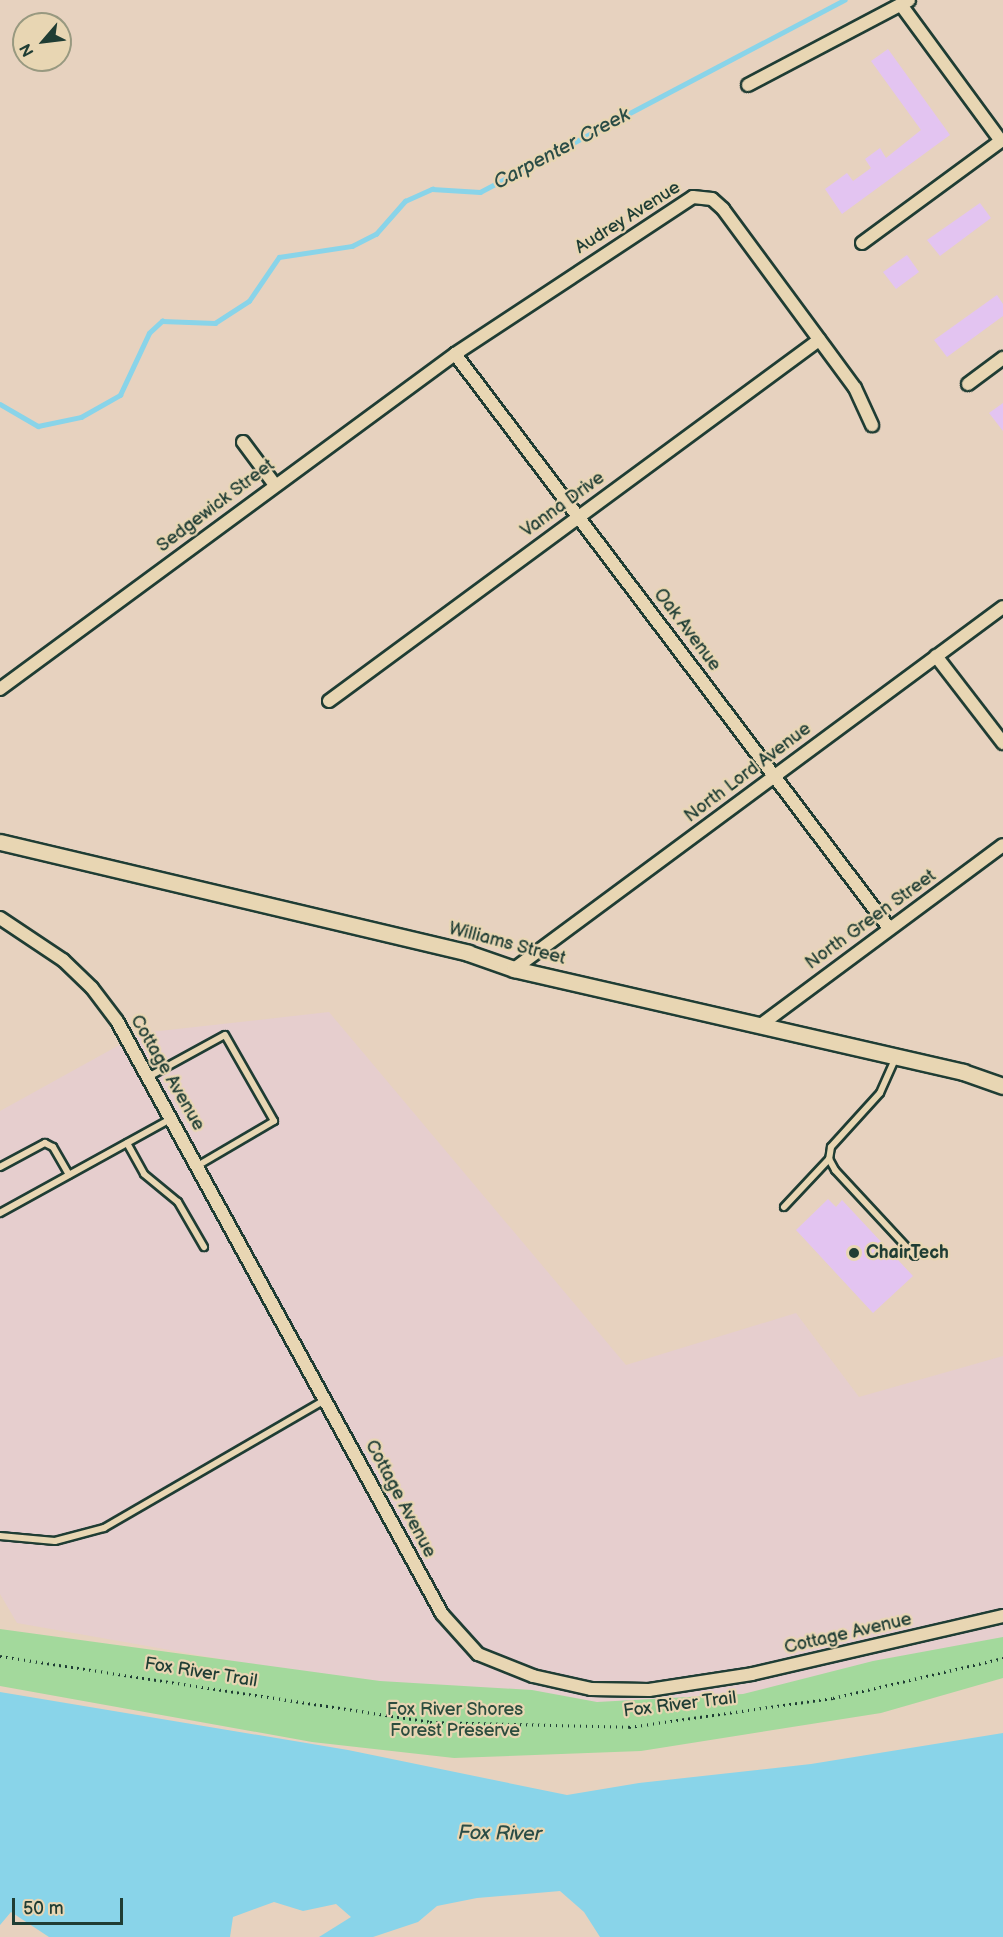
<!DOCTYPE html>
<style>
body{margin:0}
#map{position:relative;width:1003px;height:1937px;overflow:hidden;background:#e7d2bf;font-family:"Balsamiq Sans",sans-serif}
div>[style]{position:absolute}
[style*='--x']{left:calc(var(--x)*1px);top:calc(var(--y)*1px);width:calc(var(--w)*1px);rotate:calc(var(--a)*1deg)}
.built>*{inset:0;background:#e6cece}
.green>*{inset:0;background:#a3d99c}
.water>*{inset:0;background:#89d4e9}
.stream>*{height:4.5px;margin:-2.25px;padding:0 2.25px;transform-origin:2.25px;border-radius:2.25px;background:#89d4e9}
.building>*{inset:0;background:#e3c4f1}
.path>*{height:3px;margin-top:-1.5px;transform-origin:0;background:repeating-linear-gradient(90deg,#1f3d34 0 1.5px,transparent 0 6px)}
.roads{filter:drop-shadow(2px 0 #1f3d34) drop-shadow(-2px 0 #1f3d34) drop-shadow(0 2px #1f3d34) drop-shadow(0 -2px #1f3d34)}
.service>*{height:6px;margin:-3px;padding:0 3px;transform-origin:3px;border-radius:3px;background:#e8d6b3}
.minor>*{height:12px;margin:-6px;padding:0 6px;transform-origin:6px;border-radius:6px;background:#e8d6b3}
.tertiary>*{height:15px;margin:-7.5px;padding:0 7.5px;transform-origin:7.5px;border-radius:7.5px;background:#e8d6b3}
.dots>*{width:16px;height:16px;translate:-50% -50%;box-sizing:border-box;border:3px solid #e8d6b3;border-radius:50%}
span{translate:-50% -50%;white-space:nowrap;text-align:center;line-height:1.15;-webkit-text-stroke:4.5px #e8d6b3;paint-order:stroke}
.street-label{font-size:18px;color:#1f3d34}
.poi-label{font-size:18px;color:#1f3d34;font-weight:700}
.left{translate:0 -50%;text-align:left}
.park-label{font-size:18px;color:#2c4d3e}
.water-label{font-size:20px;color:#2a4c46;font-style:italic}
.north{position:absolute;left:12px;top:12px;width:60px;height:60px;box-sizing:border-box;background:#e8d6b3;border:2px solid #989980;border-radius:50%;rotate:242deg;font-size:16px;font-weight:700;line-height:24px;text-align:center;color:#1f3d34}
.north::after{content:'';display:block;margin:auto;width:21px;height:27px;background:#1f3d34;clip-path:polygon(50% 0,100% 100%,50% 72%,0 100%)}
.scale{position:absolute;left:12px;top:1898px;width:111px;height:27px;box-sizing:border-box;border:3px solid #1f3d34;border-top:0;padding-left:8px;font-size:18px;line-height:21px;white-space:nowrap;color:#1f3d34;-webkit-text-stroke:4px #e8d6b3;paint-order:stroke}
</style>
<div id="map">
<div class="built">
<i style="clip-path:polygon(329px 1012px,626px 1365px,796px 1313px,859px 1397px,1003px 1356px,1003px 1639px,643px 1718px,401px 1691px,17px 1623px,0 1594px,0 1111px,141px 1033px)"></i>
</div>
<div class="green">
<i style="clip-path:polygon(0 1629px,380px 1681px,532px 1690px,597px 1702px,743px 1694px,873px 1661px,1003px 1637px,1003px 1678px,881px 1713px,641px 1751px,454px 1758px,312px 1742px,0 1686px)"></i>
</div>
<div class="water">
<i style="clip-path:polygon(0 1692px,348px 1750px,567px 1795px,639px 1783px,811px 1764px,1003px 1733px,1003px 1937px,600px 1937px,584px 1912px,560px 1891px,477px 1898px,437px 1906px,418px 1922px,373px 1937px,319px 1937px,351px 1917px,336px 1904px,303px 1911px,274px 1902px,233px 1917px,230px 1937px,49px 1937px,11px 1912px,0 1925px)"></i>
</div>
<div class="stream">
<i style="--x:0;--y:404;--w:44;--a:30.1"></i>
<i style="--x:38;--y:426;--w:44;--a:-11.8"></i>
<i style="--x:81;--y:417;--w:45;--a:-29.4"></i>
<i style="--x:120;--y:395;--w:68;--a:-64.9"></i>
<i style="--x:149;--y:333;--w:18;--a:-43"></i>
<i style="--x:162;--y:321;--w:53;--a:2.2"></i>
<i style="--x:215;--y:323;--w:40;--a:-32.9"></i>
<i style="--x:249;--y:301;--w:53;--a:-55.7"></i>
<i style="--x:279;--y:257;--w:74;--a:-8.6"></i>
<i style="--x:352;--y:246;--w:27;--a:-27"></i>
<i style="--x:376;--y:234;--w:44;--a:-48.7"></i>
<i style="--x:405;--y:201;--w:30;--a:-24"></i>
<i style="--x:432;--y:189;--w:48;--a:3.6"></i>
<i style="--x:480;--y:192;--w:412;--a:-27.8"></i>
</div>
<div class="building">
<i style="clip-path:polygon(888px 49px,950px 135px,842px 214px,825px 189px,847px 173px,853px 181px,871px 168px,865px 159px,880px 148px,886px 158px,921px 130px,871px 61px)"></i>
<i style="clip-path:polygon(980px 203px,991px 218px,940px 256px,927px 240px)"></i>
<i style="clip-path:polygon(907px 255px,919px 272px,896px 289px,883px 272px)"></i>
<i style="clip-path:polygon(997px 295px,1003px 304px,1003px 316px,947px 357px,934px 340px)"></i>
<i style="clip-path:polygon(1003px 403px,1003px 431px,989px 413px)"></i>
<i style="clip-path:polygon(828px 1199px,836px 1207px,842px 1200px,913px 1276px,873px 1313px,796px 1230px)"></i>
</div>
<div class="path">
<i style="--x:0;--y:1656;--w:435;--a:8.7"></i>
<i style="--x:430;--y:1722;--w:199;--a:1.4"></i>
<i style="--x:629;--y:1727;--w:206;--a:-8.1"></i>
<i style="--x:833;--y:1698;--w:175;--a:-13.2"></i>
</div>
<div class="roads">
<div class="service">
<i style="--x:896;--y:1057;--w:39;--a:114"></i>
<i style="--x:880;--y:1093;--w:73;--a:132.2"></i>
<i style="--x:831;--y:1147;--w:12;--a:99"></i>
<i style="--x:829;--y:1159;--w:13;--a:61"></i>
<i style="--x:835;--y:1170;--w:117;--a:47.1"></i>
<i style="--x:150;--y:1076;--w:85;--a:-28.7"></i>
<i style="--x:225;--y:1035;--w:99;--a:60.3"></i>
<i style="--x:274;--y:1121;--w:87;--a:149.6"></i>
<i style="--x:127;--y:1143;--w:35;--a:61"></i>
<i style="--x:144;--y:1174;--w:44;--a:39.5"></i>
<i style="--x:178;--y:1202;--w:52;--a:60"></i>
<i style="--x:0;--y:1167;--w:51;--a:-28.1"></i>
<i style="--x:45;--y:1143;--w:9;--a:27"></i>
<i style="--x:53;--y:1147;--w:32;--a:60"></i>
<i style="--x:784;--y:1207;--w:66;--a:-46.8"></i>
<i style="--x:0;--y:1213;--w:196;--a:-28.9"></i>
<i style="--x:0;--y:1536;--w:55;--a:5.2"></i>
<i style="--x:55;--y:1541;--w:51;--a:-14.9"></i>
<i style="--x:104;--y:1528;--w:255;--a:-30.1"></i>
</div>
<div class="minor">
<i style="--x:748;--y:85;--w:182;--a:-27.8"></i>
<i style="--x:862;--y:243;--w:172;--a:-36.3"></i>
<i style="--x:1001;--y:141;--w:167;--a:-126.3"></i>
<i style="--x:455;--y:354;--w:720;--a:52.91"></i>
<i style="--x:968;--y:384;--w:44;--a:-36.6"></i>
<i style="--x:243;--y:442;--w:54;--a:53.3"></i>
<i style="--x:936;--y:656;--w:110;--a:52.4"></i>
<i style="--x:0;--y:689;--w:565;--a:-36.36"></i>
<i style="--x:455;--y:354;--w:285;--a:-33.4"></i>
<i style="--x:693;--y:197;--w:19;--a:6"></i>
<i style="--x:712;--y:199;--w:15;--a:42"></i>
<i style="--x:723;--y:209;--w:222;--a:53.6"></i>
<i style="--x:855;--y:388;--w:41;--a:65.3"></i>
<i style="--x:329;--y:701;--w:609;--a:-36.38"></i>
<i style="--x:0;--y:918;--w:76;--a:33.7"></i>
<i style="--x:63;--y:960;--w:40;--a:44"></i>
<i style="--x:92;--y:988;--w:41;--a:52.9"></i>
<i style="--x:117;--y:1021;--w:676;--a:61.27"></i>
<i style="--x:442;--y:1614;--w:54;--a:48"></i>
<i style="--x:478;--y:1654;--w:59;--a:21.8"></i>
<i style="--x:533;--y:1676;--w:59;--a:12.6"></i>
<i style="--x:591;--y:1689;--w:58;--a:1"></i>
<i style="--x:649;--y:1690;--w:104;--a:-8.8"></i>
<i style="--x:752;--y:1674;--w:258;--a:-13"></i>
<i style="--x:514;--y:969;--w:608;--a:-36.51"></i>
<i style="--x:762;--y:1024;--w:300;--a:-36.6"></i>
</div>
<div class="tertiary">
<i style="--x:0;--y:842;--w:481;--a:13.3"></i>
<i style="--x:468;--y:953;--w:49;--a:19.2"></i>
<i style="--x:514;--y:969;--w:461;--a:12.9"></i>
<i style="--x:963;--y:1072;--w:42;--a:19.3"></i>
</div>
</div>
<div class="dots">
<i style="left:854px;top:1253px;background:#1f3d34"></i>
</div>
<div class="street-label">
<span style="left:628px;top:218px;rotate:-32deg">Audrey Avenue</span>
<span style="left:563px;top:505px;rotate:-36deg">Vanna Drive</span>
<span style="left:216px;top:506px;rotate:-37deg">Sedgewick Street</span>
<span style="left:687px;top:630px;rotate:53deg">Oak Avenue</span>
<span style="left:748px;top:773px;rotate:-37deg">North Lord Avenue</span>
<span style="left:871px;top:920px;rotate:-36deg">North Green Street</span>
<span style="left:507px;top:944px;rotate:15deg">Williams Street</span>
<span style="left:167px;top:1073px;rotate:60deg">Cottage Avenue</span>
<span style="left:400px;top:1499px;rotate:62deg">Cottage Avenue</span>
<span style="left:848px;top:1634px;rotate:-13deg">Cottage Avenue</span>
<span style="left:201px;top:1673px;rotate:9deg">Fox River Trail</span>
<span style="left:680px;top:1705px;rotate:-7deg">Fox River Trail</span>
</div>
<div class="poi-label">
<span class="left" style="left:866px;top:1253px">ChairTech</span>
</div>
<div class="park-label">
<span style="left:455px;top:1721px">Fox River Shores<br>Forest Preserve</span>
</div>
<div class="water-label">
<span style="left:562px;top:149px;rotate:-28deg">Carpenter Creek</span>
<span style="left:500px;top:1834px;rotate:1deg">Fox River</span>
</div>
<div class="north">N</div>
<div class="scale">50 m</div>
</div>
